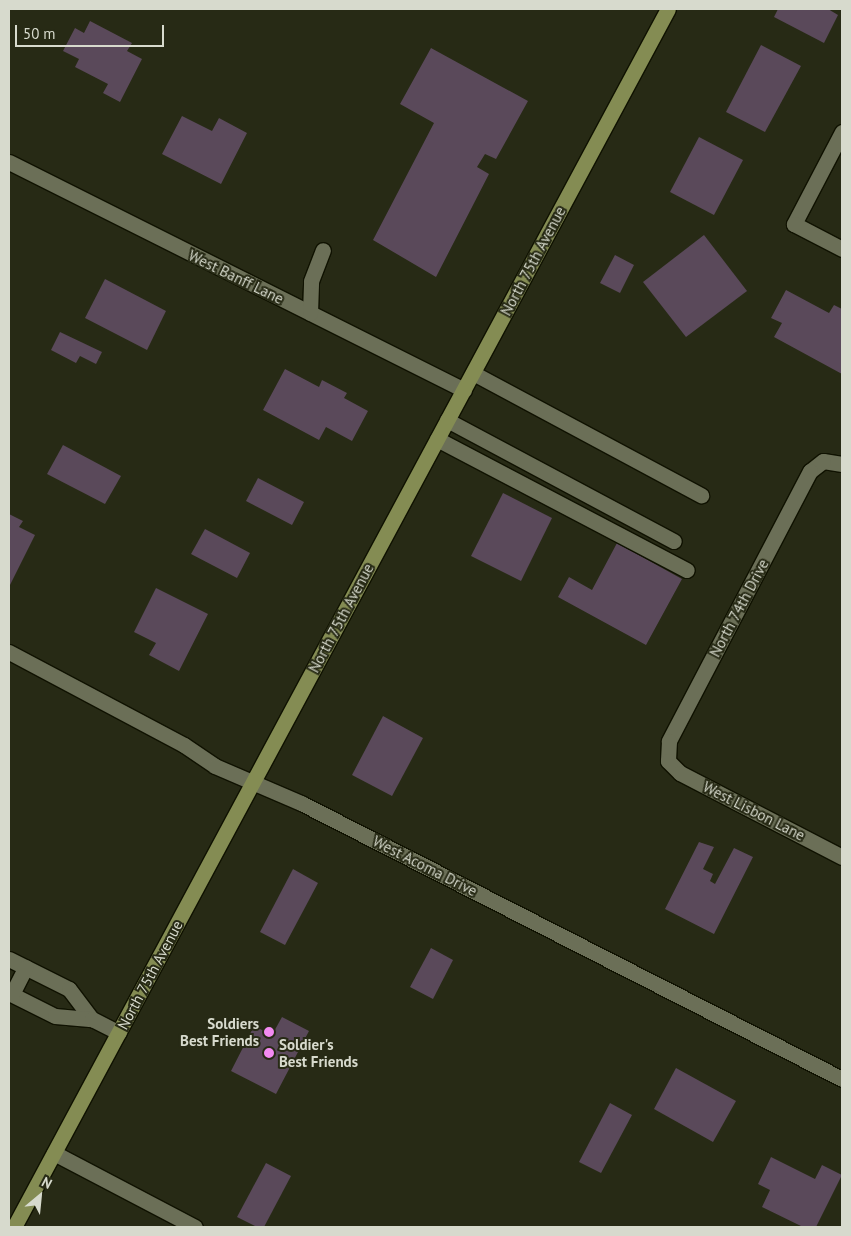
<!DOCTYPE html>
<style>
body{margin:0}
#map{position:relative;width:851px;height:1236px;overflow:hidden;background:#272a15;font-family:"PT Sans",sans-serif}
div>[style]{position:absolute}
[style*='--x']{left:calc(var(--x)*1px);top:calc(var(--y)*1px);width:calc(var(--w)*1px);rotate:calc(var(--a)*1deg)}
.building>*{inset:0;background:#5a495a}
.roads{filter:drop-shadow(1px 0 #101201) drop-shadow(-1px 0 #101201) drop-shadow(0 1px #101201) drop-shadow(0 -1px #101201)}
.minor>*{height:15px;margin:-7.5px;padding:0 7.5px;transform-origin:7.5px;border-radius:7.5px;background:#6b6f57}
.major>*{height:15px;margin:-7.5px;padding:0 7.5px;transform-origin:7.5px;border-radius:7.5px;background:#848c53}
.dots>*{width:14px;height:14px;translate:-50% -50%;box-sizing:border-box;border:2px solid #272a15;border-radius:50%}
span{translate:-50% -50%;white-space:nowrap;text-align:center;line-height:1.15;-webkit-text-stroke:4px #272a15;paint-order:stroke}
.street-label{font-size:15px;color:#d7dacd}
.poi-label{font-size:15px;color:#d7dacd;font-weight:700}
.right{translate:-100% -50%;text-align:right}
.left{translate:0 -50%;text-align:left}
.frame{position:absolute;inset:0;border:10px solid #d7dacd;pointer-events:none}
.north{position:absolute;left:15px;top:1171px;width:50px;height:50px;-webkit-text-stroke:4px #272a15;paint-order:stroke;rotate:28deg;font-size:14px;font-weight:700;line-height:20px;text-align:center;color:#d7dacd}
.north::after{content:'';display:block;margin:auto;width:18px;height:22px;background:#d7dacd;clip-path:polygon(50% 0,100% 100%,50% 72%,0 100%)}
.scale{position:absolute;left:15px;top:25px;width:149px;height:22px;box-sizing:border-box;border:2px solid #d7dacd;border-top:0;padding-left:6px;font-size:15px;line-height:18px;white-space:nowrap;color:#d7dacd;-webkit-text-stroke:4px #272a15;paint-order:stroke}
</style>
<div id="map">
<div class="building">
<i style="clip-path:polygon(778px 9px,828px 9px,838px 15px,824px 43px,774px 17px)"></i>
<i style="clip-path:polygon(90px 21px,132px 43px,127px 51px,142px 59px,120px 102px,103px 93px,108px 84px,75px 67px,79px 59px,63px 51px,75px 28px,84px 33px)"></i>
<i style="clip-path:polygon(761px 45px,801px 66px,765px 132px,726px 112px)"></i>
<i style="clip-path:polygon(431px 48px,528px 101px,496px 159px,485px 154px,477px 167px,489px 174px,436px 277px,373px 240px,434px 123px,400px 104px)"></i>
<i style="clip-path:polygon(182px 116px,212px 131px,219px 118px,247px 133px,221px 184px,162px 154px)"></i>
<i style="clip-path:polygon(699px 137px,743px 160px,714px 215px,670px 192px)"></i>
<i style="clip-path:polygon(704px 235px,747px 291px,686px 337px,643px 282px)"></i>
<i style="clip-path:polygon(615px 255px,634px 265px,620px 293px,600px 283px)"></i>
<i style="clip-path:polygon(105px 279px,166px 311px,147px 350px,85px 318px)"></i>
<i style="clip-path:polygon(786px 290px,829px 313px,834px 305px,842px 309px,842px 374px,774px 337px,782px 323px,771px 318px)"></i>
<i style="clip-path:polygon(60px 332px,102px 352px,96px 364px,80px 356px,76px 363px,51px 350px)"></i>
<i style="clip-path:polygon(285px 369px,319px 387px,322px 380px,347px 393px,344px 398px,368px 411px,352px 441px,326px 427px,319px 440px,263px 410px)"></i>
<i style="clip-path:polygon(63px 445px,121px 476px,105px 504px,47px 474px)"></i>
<i style="clip-path:polygon(258px 478px,304px 502px,292px 525px,246px 501px)"></i>
<i style="clip-path:polygon(503px 493px,552px 518px,521px 581px,471px 556px)"></i>
<i style="clip-path:polygon(9px 514px,23px 521px,19px 527px,35px 535px,9px 587px)"></i>
<i style="clip-path:polygon(205px 529px,250px 553px,237px 578px,191px 554px)"></i>
<i style="clip-path:polygon(617px 543px,682px 579px,646px 645px,558px 597px,569px 577px,592px 590px)"></i>
<i style="clip-path:polygon(156px 588px,208px 614px,179px 671px,149px 655px,156px 643px,134px 632px)"></i>
<i style="clip-path:polygon(383px 716px,423px 738px,392px 796px,352px 775px)"></i>
<i style="clip-path:polygon(699px 842px,714px 847px,703px 869px,713px 874px,710px 881px,715px 884px,734px 848px,753px 857px,714px 934px,665px 909px)"></i>
<i style="clip-path:polygon(293px 869px,318px 883px,285px 945px,260px 932px)"></i>
<i style="clip-path:polygon(431px 948px,453px 960px,433px 999px,410px 987px)"></i>
<i style="clip-path:polygon(282px 1017px,309px 1031px,276px 1094px,231px 1071px,254px 1026px,272px 1035px)"></i>
<i style="clip-path:polygon(676px 1068px,736px 1101px,713px 1142px,654px 1109px)"></i>
<i style="clip-path:polygon(610px 1103px,632px 1115px,601px 1173px,579px 1162px)"></i>
<i style="clip-path:polygon(771px 1157px,815px 1179px,822px 1165px,842px 1175px,816px 1227px,803px 1227px,762px 1207px,770px 1190px,758px 1184px)"></i>
<i style="clip-path:polygon(266px 1163px,291px 1176px,264px 1227px,257px 1227px,237px 1217px)"></i>
</div>
<div class="roads">
<div class="minor">
<i style="--x:842;--y:132;--w:104;--a:117.6"></i>
<i style="--x:794;--y:224;--w:54;--a:27.5"></i>
<i style="--x:9;--y:162;--w:509;--a:26.62"></i>
<i style="--x:310;--y:313;--w:32;--a:-88"></i>
<i style="--x:311;--y:281;--w:33;--a:-69"></i>
<i style="--x:473;--y:373;--w:259;--a:28.2"></i>
<i style="--x:447;--y:420;--w:257;--a:28.1"></i>
<i style="--x:437;--y:439;--w:282;--a:27.7"></i>
<i style="--x:842;--y:464;--w:19;--a:-171"></i>
<i style="--x:823;--y:461;--w:16;--a:142"></i>
<i style="--x:810;--y:471;--w:305;--a:117.6"></i>
<i style="--x:669;--y:741;--w:20;--a:93"></i>
<i style="--x:668;--y:761;--w:17;--a:45"></i>
<i style="--x:680;--y:773;--w:182;--a:27.4"></i>
<i style="--x:9;--y:652;--w:198;--a:28"></i>
<i style="--x:184;--y:745;--w:37;--a:34"></i>
<i style="--x:215;--y:766;--w:94;--a:23.3"></i>
<i style="--x:301;--y:803;--w:607;--a:27.03"></i>
<i style="--x:9;--y:959;--w:67;--a:26.6"></i>
<i style="--x:69;--y:989;--w:38;--a:53"></i>
<i style="--x:9;--y:993;--w:51;--a:26.6"></i>
<i style="--x:55;--y:1016;--w:37;--a:5"></i>
<i style="--x:92;--y:1019;--w:30;--a:27"></i>
<i style="--x:12;--y:994;--w:30;--a:-63"></i>
<i style="--x:54;--y:1153;--w:159;--a:27.7"></i>
</div>
<div class="major">
<i style="--x:14;--y:1227;--w:1382;--a:-61.77"></i>
</div>
</div>
<div class="dots">
<i style="left:269px;top:1032px;background:#f38af1"></i>
<i style="left:269px;top:1053px;background:#f38af1"></i>
</div>
<div class="street-label">
<span style="left:533px;top:261px;rotate:-62deg">North 75th Avenue</span>
<span style="left:236px;top:277px;rotate:26deg">West Banff Lane</span>
<span style="left:739px;top:608px;rotate:-62deg">North 74th Drive</span>
<span style="left:341px;top:618px;rotate:-62deg">North 75th Avenue</span>
<span style="left:754px;top:811px;rotate:27deg">West Lisbon Lane</span>
<span style="left:425px;top:866px;rotate:27deg">West Acoma Drive</span>
<span style="left:150px;top:975px;rotate:-62deg">North 75th Avenue</span>
</div>
<div class="poi-label">
<span class="right" style="left:259px;top:1032px">Soldiers<br>Best Friends</span>
<span class="left" style="left:279px;top:1053px">Soldier's<br>Best Friends</span>
</div>
<div class="frame"></div>
<div class="north">N</div>
<div class="scale">50 m</div>
</div>
